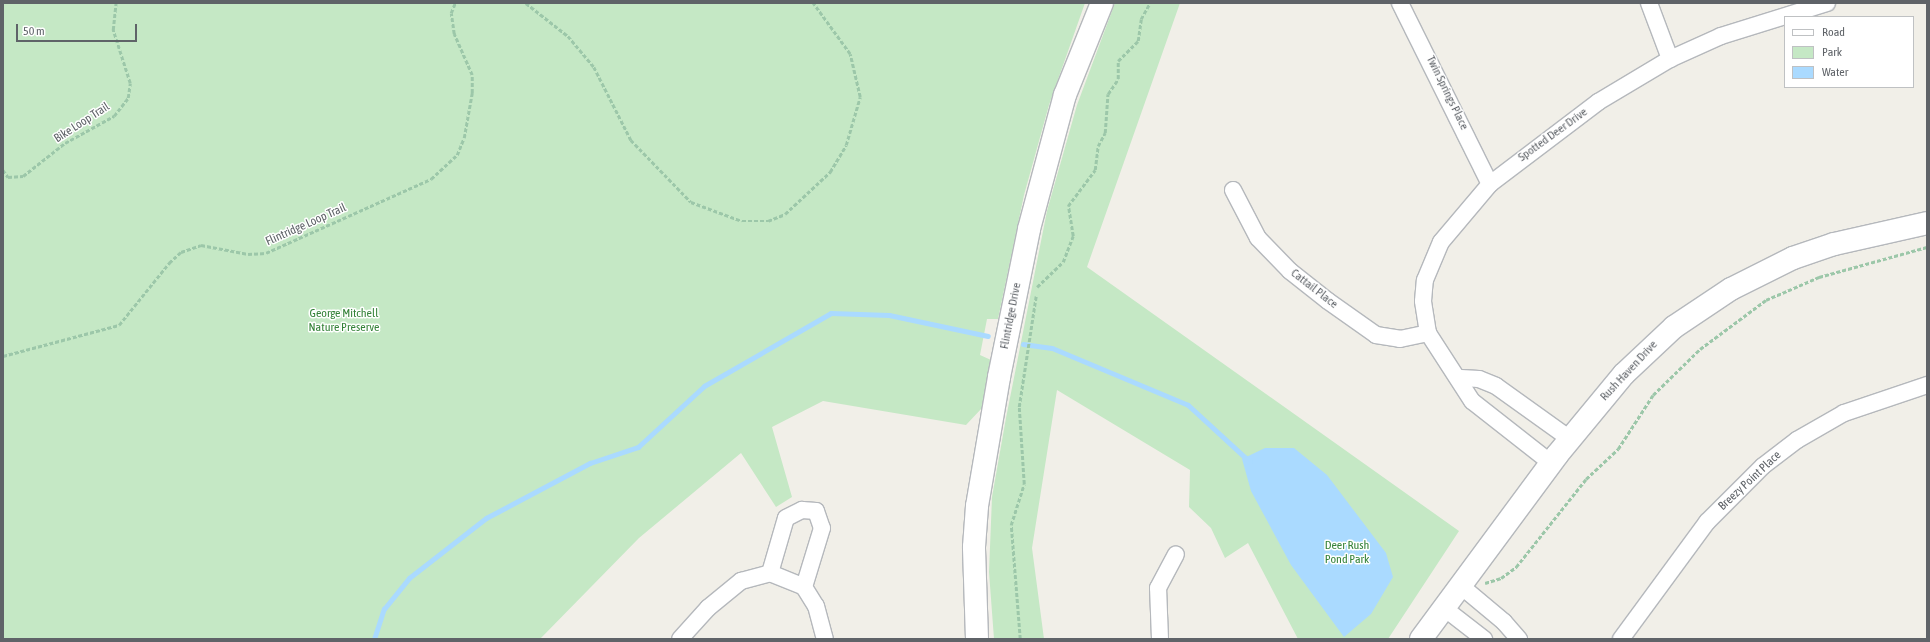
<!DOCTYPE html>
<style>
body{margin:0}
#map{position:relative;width:1930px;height:642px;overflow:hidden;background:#f1efe8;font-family:"Asap Condensed",sans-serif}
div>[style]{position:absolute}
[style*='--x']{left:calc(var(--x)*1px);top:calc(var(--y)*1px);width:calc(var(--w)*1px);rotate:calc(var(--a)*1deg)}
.green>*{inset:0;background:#c5e8c5}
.water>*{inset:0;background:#aadaff}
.stream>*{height:5px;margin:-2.5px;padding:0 2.5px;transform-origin:2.5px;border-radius:2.5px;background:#aadaff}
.path>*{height:2.5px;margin-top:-1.25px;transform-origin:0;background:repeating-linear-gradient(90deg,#9cc7a9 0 4px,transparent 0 6px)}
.roads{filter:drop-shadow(1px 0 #b5b8bc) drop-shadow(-1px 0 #b5b8bc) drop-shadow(0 1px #b5b8bc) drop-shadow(0 -1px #b5b8bc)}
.street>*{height:16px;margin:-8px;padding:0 8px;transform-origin:8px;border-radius:8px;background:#fff}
.secondary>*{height:22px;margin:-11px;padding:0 11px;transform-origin:11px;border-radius:11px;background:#fff}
span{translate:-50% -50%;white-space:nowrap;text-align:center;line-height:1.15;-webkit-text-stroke:3px #fff;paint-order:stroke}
.street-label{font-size:12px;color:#5f6368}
.park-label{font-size:12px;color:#348238}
.frame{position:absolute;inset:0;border:4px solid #5f6368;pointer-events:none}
.legend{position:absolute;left:1784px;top:16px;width:130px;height:72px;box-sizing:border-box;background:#fff;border:1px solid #bfc1c3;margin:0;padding:5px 7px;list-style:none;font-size:12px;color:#5f6368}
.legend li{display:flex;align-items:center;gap:8px;height:20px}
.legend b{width:20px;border:1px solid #bfc1c3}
.scale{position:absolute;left:16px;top:24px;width:121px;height:18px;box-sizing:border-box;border:2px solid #5f6368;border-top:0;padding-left:5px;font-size:12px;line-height:14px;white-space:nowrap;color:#5f6368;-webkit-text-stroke:3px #fff;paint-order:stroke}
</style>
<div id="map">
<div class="green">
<i style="clip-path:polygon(3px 3px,1085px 3px,1049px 105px,1024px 195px,998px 319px,987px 319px,980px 355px,991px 360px,982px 408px,966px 425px,823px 401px,772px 427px,792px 497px,776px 507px,741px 453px,639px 538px,540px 639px,3px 639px)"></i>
<i style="clip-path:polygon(1115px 3px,1180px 3px,1087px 267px,1459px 531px,1388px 639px,1298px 639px,1248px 543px,1225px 558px,1211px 528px,1189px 507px,1190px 470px,1057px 390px,1032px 548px,1044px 639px,994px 639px,989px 572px,992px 497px,1006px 418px,1047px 211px,1077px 105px)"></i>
</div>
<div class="water">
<i style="clip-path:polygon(1265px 448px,1294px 448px,1327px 475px,1386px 553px,1393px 577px,1371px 614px,1344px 637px,1291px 565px,1251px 491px,1242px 459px)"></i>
</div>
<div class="stream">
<i style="--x:1023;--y:344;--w:29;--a:8"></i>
<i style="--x:1052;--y:348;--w:147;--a:22.7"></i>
<i style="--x:1188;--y:405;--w:84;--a:42.6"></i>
<i style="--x:374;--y:639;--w:32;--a:-72"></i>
<i style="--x:384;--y:609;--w:40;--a:-51"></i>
<i style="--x:409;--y:578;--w:98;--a:-37.9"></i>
<i style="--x:486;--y:518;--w:118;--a:-27.9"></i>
<i style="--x:590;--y:463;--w:51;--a:-18.4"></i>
<i style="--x:638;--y:447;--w:90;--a:-42.7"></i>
<i style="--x:704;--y:386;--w:146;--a:-29.9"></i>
<i style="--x:831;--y:313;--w:58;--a:2"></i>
<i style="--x:889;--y:315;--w:101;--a:12"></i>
</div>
<div class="path">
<i style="--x:526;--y:3;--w:53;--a:38.2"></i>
<i style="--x:568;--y:36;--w:40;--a:50"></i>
<i style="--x:594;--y:67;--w:82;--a:63.1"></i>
<i style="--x:631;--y:140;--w:86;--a:45.9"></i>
<i style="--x:691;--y:202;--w:54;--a:20.4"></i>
<i style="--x:742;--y:221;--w:26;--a:0"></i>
<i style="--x:768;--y:221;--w:18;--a:-22"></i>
<i style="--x:785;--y:214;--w:62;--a:-43"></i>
<i style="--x:830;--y:172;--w:31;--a:-59"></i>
<i style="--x:846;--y:145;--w:50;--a:-73.7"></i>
<i style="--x:860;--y:97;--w:44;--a:-103.1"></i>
<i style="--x:850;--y:54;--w:63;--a:-126"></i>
<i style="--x:3;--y:170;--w:9;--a:54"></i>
<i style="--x:8;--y:177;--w:15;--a:-4"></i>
<i style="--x:23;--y:176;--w:53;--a:-38.2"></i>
<i style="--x:65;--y:143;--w:56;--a:-28.9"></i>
<i style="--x:114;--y:116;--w:23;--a:-52"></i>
<i style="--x:128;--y:98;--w:15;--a:-82"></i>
<i style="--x:130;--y:83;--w:56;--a:-107.8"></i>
<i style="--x:113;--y:30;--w:27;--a:-84"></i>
<i style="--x:1037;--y:287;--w:36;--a:-44"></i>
<i style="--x:1063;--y:262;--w:28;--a:-69"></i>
<i style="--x:1073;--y:236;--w:30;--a:-99"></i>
<i style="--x:1068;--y:206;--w:45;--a:-53.1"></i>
<i style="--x:1095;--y:170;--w:24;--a:-83"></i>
<i style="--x:1098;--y:146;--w:15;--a:-62"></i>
<i style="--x:1105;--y:133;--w:39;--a:-86"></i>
<i style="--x:1108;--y:94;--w:18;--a:-56"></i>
<i style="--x:1118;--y:79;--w:18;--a:-90"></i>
<i style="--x:1118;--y:61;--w:28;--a:-45"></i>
<i style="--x:1138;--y:41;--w:22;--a:-82"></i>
<i style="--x:1141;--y:19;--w:18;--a:-61"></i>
<i style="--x:3;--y:356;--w:120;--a:-15"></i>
<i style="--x:119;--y:325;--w:80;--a:-51.1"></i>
<i style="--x:169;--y:263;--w:16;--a:-43"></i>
<i style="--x:181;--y:252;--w:21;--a:-19"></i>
<i style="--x:201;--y:245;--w:48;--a:10.8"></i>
<i style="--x:248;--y:254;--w:18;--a:-3"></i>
<i style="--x:266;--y:253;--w:181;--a:-24.2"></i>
<i style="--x:431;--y:179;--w:35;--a:-43"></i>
<i style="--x:457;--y:155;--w:18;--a:-68"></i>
<i style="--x:464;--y:138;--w:46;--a:-79.9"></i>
<i style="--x:472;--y:93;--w:18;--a:-90"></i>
<i style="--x:472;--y:75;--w:45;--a:-113.7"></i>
<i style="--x:454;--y:34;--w:21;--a:-98"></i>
<i style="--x:451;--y:13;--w:11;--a:-68"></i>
<i style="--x:1485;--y:583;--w:17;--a:-17"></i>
<i style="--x:1501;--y:578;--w:19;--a:-36"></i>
<i style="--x:1516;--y:567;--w:112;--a:-51.5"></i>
<i style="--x:1586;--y:479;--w:44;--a:-43.2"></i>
<i style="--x:1618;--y:449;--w:64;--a:-57.1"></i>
<i style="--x:1653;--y:395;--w:66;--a:-44.4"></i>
<i style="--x:1700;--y:349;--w:82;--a:-36.6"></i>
<i style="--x:1766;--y:300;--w:58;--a:-23.5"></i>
<i style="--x:1819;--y:277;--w:112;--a:-15.5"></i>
<i style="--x:1020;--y:639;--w:114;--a:-94.5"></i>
<i style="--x:1011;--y:525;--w:43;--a:-72.4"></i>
<i style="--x:1024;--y:484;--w:77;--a:-93.7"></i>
<i style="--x:1019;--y:407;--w:112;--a:-81.3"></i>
</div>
<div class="roads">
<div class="street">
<i style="--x:1400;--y:3;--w:202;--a:63.6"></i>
<i style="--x:1649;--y:3;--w:60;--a:69.4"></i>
<i style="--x:1233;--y:190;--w:54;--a:62.5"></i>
<i style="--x:1258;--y:238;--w:46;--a:45.9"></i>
<i style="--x:1290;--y:271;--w:48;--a:38.3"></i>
<i style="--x:1328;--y:301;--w:59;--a:35.3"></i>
<i style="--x:1376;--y:335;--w:24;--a:9"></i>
<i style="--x:1400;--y:339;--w:29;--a:-12"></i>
<i style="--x:1461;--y:378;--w:18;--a:3"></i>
<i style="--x:1479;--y:379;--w:18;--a:22"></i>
<i style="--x:1496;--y:386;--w:91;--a:35.6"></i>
<i style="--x:1551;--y:463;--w:100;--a:-141.9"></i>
<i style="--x:1472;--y:401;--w:81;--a:-122.9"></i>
<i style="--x:1428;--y:333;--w:32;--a:-99"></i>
<i style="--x:1423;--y:301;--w:21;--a:-85"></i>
<i style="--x:1425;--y:280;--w:41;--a:-67.2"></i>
<i style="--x:1441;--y:242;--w:76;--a:-49.8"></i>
<i style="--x:1490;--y:184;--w:136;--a:-37.2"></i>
<i style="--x:1598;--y:102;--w:84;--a:-30.8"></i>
<i style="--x:1670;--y:59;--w:56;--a:-24.3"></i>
<i style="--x:1721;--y:36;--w:111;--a:-17.3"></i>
<i style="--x:770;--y:573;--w:57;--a:-73.8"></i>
<i style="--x:786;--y:518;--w:18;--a:-27"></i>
<i style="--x:802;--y:510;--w:14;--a:4"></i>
<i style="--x:816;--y:511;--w:18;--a:71"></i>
<i style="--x:822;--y:528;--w:62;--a:107"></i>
<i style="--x:770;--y:573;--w:37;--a:22"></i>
<i style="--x:804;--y:587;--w:22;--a:58"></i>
<i style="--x:816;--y:606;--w:34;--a:75"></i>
<i style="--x:1461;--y:586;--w:56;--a:39.9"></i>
<i style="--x:1504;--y:622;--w:23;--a:49"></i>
<i style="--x:1444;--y:608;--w:51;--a:37.8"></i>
<i style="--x:680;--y:639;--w:42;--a:-47.9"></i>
<i style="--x:708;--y:608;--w:43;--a:-39.3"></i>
<i style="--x:741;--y:581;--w:30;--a:-15"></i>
<i style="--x:1160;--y:639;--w:51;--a:-92.2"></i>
<i style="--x:1158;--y:588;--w:38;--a:-62"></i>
<i style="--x:1621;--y:639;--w:145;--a:-53.7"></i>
<i style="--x:1707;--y:522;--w:79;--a:-45"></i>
<i style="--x:1763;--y:466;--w:43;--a:-37.4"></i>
<i style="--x:1797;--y:440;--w:54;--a:-29.9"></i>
<i style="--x:1844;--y:413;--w:88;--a:-18.6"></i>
</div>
<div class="secondary">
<i style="--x:977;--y:639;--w:92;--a:-91.9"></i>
<i style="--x:974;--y:547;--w:41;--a:-85.8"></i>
<i style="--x:977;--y:506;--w:131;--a:-80.3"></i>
<i style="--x:999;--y:377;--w:151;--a:-78.5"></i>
<i style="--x:1029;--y:229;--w:139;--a:-75"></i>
<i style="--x:1065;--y:95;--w:99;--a:-68.1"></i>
<i style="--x:1421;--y:639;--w:229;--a:-53.5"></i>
<i style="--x:1557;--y:455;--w:105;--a:-50.4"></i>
<i style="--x:1624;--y:374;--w:69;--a:-43.2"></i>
<i style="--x:1674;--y:327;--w:69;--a:-33.7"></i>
<i style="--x:1731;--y:289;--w:69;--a:-26.6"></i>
<i style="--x:1793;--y:258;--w:43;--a:-18.9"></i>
<i style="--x:1834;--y:244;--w:95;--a:-12.7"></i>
</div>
</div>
<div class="street-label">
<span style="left:1447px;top:93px;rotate:64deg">Twin Springs Place</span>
<span style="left:82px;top:123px;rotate:-33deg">Bike Loop Trail</span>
<span style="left:1553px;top:135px;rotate:-36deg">Spotted Deer Drive</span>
<span style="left:306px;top:225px;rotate:-24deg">Flintridge Loop Trail</span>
<span style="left:1314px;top:289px;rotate:38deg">Cattail Place</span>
<span style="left:1011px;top:316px;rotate:-79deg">Flintridge Drive</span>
<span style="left:1629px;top:371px;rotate:-47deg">Rush Haven Drive</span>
<span style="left:1750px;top:481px;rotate:-43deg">Breezy Point Place</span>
</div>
<div class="park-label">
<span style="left:344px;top:321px">George Mitchell<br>Nature Preserve</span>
<span style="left:1347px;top:553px">Deer Rush<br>Pond Park</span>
</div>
<div class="frame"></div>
<ul class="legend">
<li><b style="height:5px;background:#fff"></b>Road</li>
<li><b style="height:11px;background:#c5e8c5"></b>Park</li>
<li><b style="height:11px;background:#aadaff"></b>Water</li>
</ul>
<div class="scale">50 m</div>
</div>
